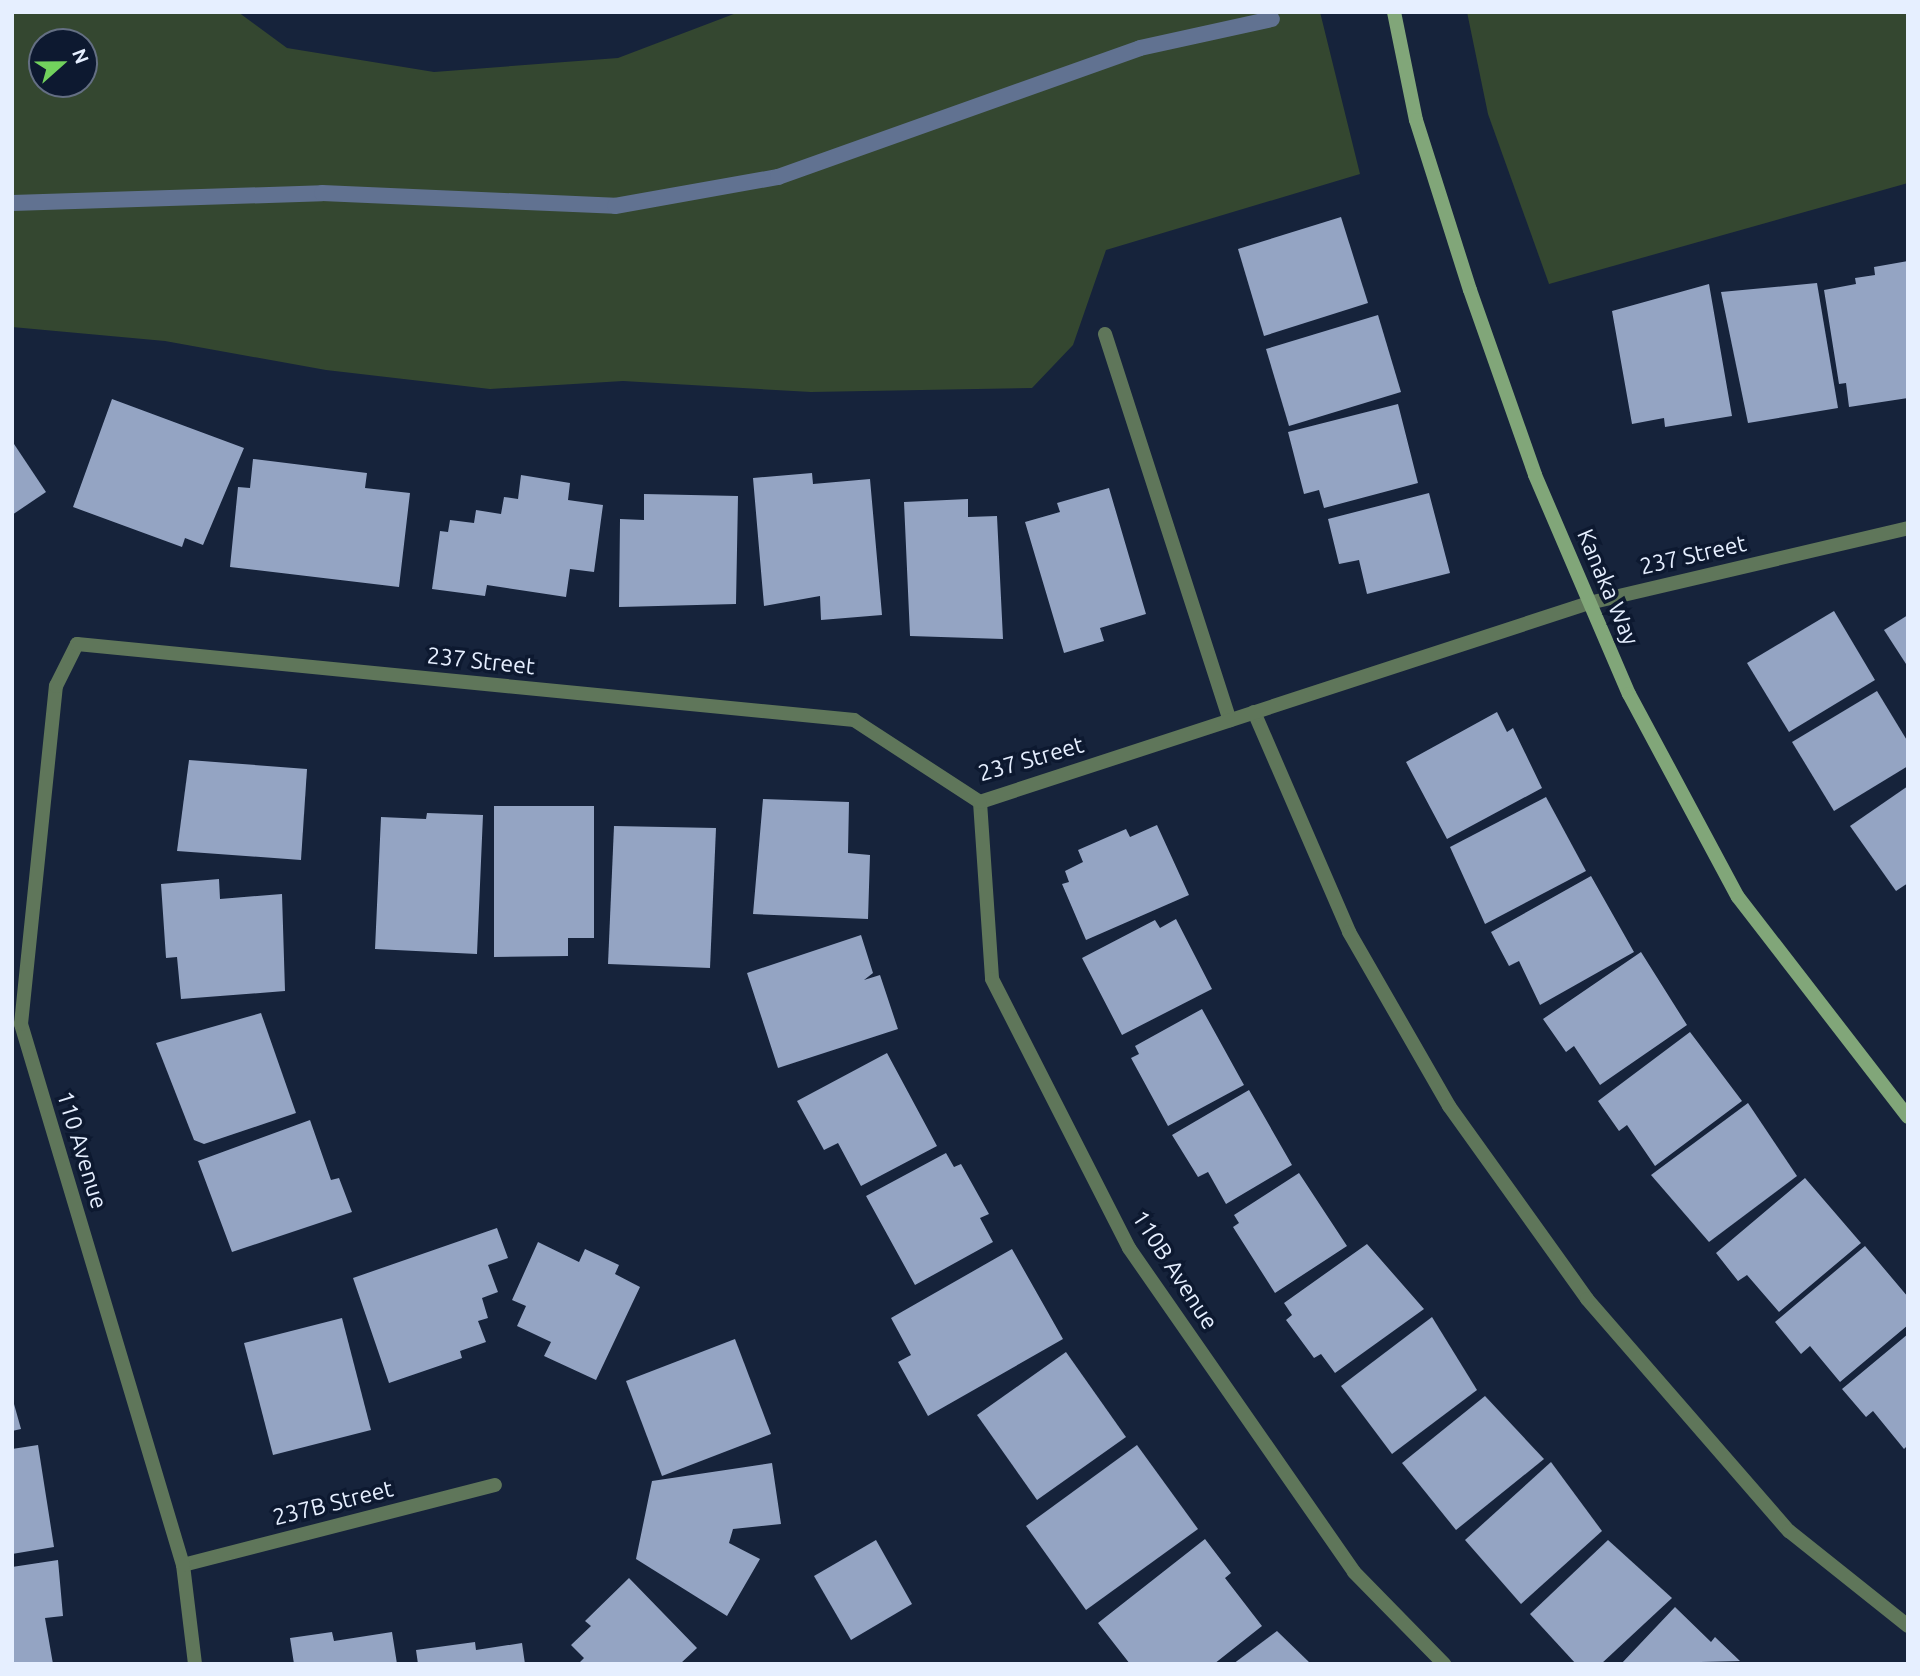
<!DOCTYPE html>
<style>
body{margin:0}
#map{position:relative;width:1920px;height:1676px;overflow:hidden;background:#16233b;font-family:Ubuntu,sans-serif}
div>[style]{position:absolute}
[style*='--x']{left:calc(var(--x)*1px);top:calc(var(--y)*1px);width:calc(var(--w)*1px);rotate:calc(var(--a)*1deg)}
.green>*{inset:0;background:#344730}
.stream>*{height:16px;margin:-8px;padding:0 8px;transform-origin:8px;border-radius:8px;background:#617291}
.building>*{inset:0;background:#94a4c3}
.lane>*{height:14px;margin:-7px;padding:0 7px;transform-origin:7px;border-radius:7px;background:#5f765a}
.street>*{height:14px;margin:-7px;padding:0 7px;transform-origin:7px;border-radius:7px;background:#5f765a}
.secondary>*{height:14px;margin:-7px;padding:0 7px;transform-origin:7px;border-radius:7px;background:#81a679}
span{translate:-50% -50%;white-space:nowrap;text-align:center;line-height:1.15;-webkit-text-stroke:7px #0d1930;paint-order:stroke}
.street-label{font-size:23px;color:#e6efff}
.frame{position:absolute;inset:0;border:14px solid #e6efff;pointer-events:none}
.north{position:absolute;left:28px;top:28px;width:70px;height:70px;box-sizing:border-box;background:#0d1930;border:2px solid #646f83;border-radius:50%;rotate:69deg;font-size:19px;font-weight:700;line-height:28px;text-align:center;color:#e6efff}
.north::after{content:'';display:block;margin:auto;width:24px;height:32px;background:#72d25d;clip-path:polygon(50% 0,100% 100%,50% 72%,0 100%)}
</style>
<div id="map">
<div class="green">
<i style="clip-path:polygon(evenodd,12px 12px,238px 12px,287px 48px,434px 72px,618px 58px,739px 12px,1320px 12px,1360px 174px,1106px 250px,1073px 345px,1032px 388px,811px 392px,623px 381px,490px 389px,326px 370px,165px 341px,12px 327px,12px 12px,42px 42px,84px 42px,84px 84px,42px 84px,42px 42px)"></i>
<i style="clip-path:polygon(1467px 12px,1908px 12px,1908px 183px,1549px 284px,1488px 114px)"></i>
</div>
<div class="stream">
<i style="--x:12;--y:203;--w:310;--a:-1.8"></i>
<i style="--x:322;--y:193;--w:293;--a:2.5"></i>
<i style="--x:615;--y:206;--w:166;--a:-10.1"></i>
<i style="--x:778;--y:177;--w:384;--a:-19.6"></i>
<i style="--x:1140;--y:48;--w:135;--a:-12.4"></i>
</div>
<div class="building">
<i style="clip-path:polygon(1341px 217px,1368px 303px,1264px 336px,1238px 249px)"></i>
<i style="clip-path:polygon(1908px 261px,1908px 398px,1849px 407px,1846px 383px,1839px 384px,1824px 290px,1856px 284px,1855px 278px,1875px 275px,1874px 267px)"></i>
<i style="clip-path:polygon(1817px 283px,1838px 408px,1748px 423px,1721px 292px)"></i>
<i style="clip-path:polygon(1709px 284px,1732px 416px,1665px 427px,1664px 418px,1632px 424px,1612px 311px)"></i>
<i style="clip-path:polygon(1378px 315px,1401px 392px,1289px 426px,1266px 349px)"></i>
<i style="clip-path:polygon(112px 399px,244px 448px,203px 545px,185px 538px,182px 547px,73px 507px)"></i>
<i style="clip-path:polygon(1398px 404px,1418px 483px,1324px 508px,1319px 490px,1304px 494px,1288px 432px)"></i>
<i style="clip-path:polygon(12px 441px,46px 492px,12px 515px)"></i>
<i style="clip-path:polygon(253px 459px,367px 473px,365px 488px,410px 493px,399px 587px,230px 567px,238px 487px,250px 488px)"></i>
<i style="clip-path:polygon(812px 473px,813px 484px,870px 479px,882px 615px,821px 620px,820px 596px,764px 606px,753px 478px)"></i>
<i style="clip-path:polygon(521px 475px,570px 483px,568px 500px,603px 505px,594px 572px,570px 569px,566px 597px,487px 585px,485px 596px,432px 589px,440px 531px,448px 532px,450px 520px,474px 523px,476px 510px,501px 514px,504px 497px,518px 499px)"></i>
<i style="clip-path:polygon(1109px 488px,1146px 614px,1100px 628px,1104px 641px,1064px 653px,1025px 522px,1060px 512px,1057px 503px)"></i>
<i style="clip-path:polygon(1429px 493px,1450px 573px,1367px 594px,1359px 560px,1339px 564px,1328px 519px)"></i>
<i style="clip-path:polygon(644px 494px,738px 496px,736px 604px,619px 607px,620px 519px,644px 520px)"></i>
<i style="clip-path:polygon(968px 499px,968px 517px,997px 516px,1003px 639px,910px 636px,904px 502px)"></i>
<i style="clip-path:polygon(1834px 611px,1875px 680px,1789px 732px,1747px 663px)"></i>
<i style="clip-path:polygon(1908px 615px,1908px 667px,1884px 630px)"></i>
<i style="clip-path:polygon(1877px 691px,1908px 742px,1908px 766px,1834px 811px,1792px 742px)"></i>
<i style="clip-path:polygon(1497px 712px,1507px 732px,1513px 728px,1542px 788px,1447px 839px,1406px 762px)"></i>
<i style="clip-path:polygon(189px 760px,307px 769px,301px 860px,177px 851px)"></i>
<i style="clip-path:polygon(1908px 786px,1908px 883px,1896px 891px,1850px 826px)"></i>
<i style="clip-path:polygon(1546px 797px,1586px 871px,1485px 924px,1450px 847px)"></i>
<i style="clip-path:polygon(763px 799px,849px 802px,848px 853px,870px 855px,868px 919px,753px 914px)"></i>
<i style="clip-path:polygon(494px 806px,594px 806px,594px 938px,568px 938px,568px 956px,494px 957px)"></i>
<i style="clip-path:polygon(427px 813px,483px 815px,477px 954px,375px 949px,381px 817px,426px 819px)"></i>
<i style="clip-path:polygon(1157px 825px,1189px 895px,1086px 940px,1062px 884px,1069px 882px,1065px 871px,1083px 862px,1078px 850px,1126px 829px,1130px 837px)"></i>
<i style="clip-path:polygon(614px 826px,716px 828px,710px 968px,608px 964px)"></i>
<i style="clip-path:polygon(1591px 876px,1634px 952px,1540px 1005px,1519px 961px,1509px 966px,1491px 932px)"></i>
<i style="clip-path:polygon(219px 879px,220px 899px,282px 894px,285px 991px,181px 999px,177px 957px,166px 958px,161px 884px)"></i>
<i style="clip-path:polygon(1176px 919px,1212px 989px,1122px 1035px,1082px 958px,1155px 920px,1160px 928px)"></i>
<i style="clip-path:polygon(861px 935px,873px 973px,864px 980px,880px 975px,898px 1029px,778px 1068px,747px 973px)"></i>
<i style="clip-path:polygon(1641px 952px,1687px 1025px,1600px 1085px,1574px 1046px,1566px 1052px,1543px 1019px)"></i>
<i style="clip-path:polygon(1202px 1009px,1244px 1085px,1168px 1126px,1131px 1058px,1139px 1054px,1135px 1046px)"></i>
<i style="clip-path:polygon(261px 1013px,296px 1113px,204px 1144px,194px 1140px,156px 1043px)"></i>
<i style="clip-path:polygon(1690px 1032px,1742px 1101px,1655px 1166px,1627px 1125px,1619px 1131px,1598px 1101px)"></i>
<i style="clip-path:polygon(887px 1053px,937px 1146px,861px 1186px,838px 1143px,824px 1150px,797px 1101px)"></i>
<i style="clip-path:polygon(1249px 1090px,1292px 1165px,1226px 1204px,1208px 1172px,1198px 1177px,1172px 1135px)"></i>
<i style="clip-path:polygon(1748px 1103px,1797px 1176px,1709px 1242px,1651px 1175px)"></i>
<i style="clip-path:polygon(310px 1120px,331px 1180px,339px 1178px,352px 1212px,232px 1252px,198px 1161px)"></i>
<i style="clip-path:polygon(946px 1153px,954px 1167px,961px 1164px,989px 1214px,980px 1218px,993px 1242px,915px 1285px,866px 1196px)"></i>
<i style="clip-path:polygon(1299px 1173px,1347px 1246px,1275px 1293px,1233px 1227px,1239px 1223px,1234px 1215px)"></i>
<i style="clip-path:polygon(1805px 1178px,1861px 1243px,1779px 1312px,1747px 1275px,1738px 1281px,1716px 1253px)"></i>
<i style="clip-path:polygon(497px 1228px,508px 1258px,488px 1265px,498px 1292px,482px 1298px,488px 1318px,478px 1321px,486px 1342px,460px 1351px,462px 1358px,389px 1383px,353px 1278px)"></i>
<i style="clip-path:polygon(538px 1242px,579px 1262px,585px 1249px,619px 1265px,615px 1274px,640px 1287px,596px 1380px,544px 1356px,551px 1342px,517px 1326px,526px 1306px,512px 1300px)"></i>
<i style="clip-path:polygon(1367px 1244px,1424px 1309px,1335px 1373px,1321px 1354px,1314px 1358px,1286px 1320px,1292px 1315px,1284px 1303px)"></i>
<i style="clip-path:polygon(1865px 1246px,1908px 1297px,1908px 1325px,1840px 1382px,1810px 1346px,1801px 1354px,1775px 1322px)"></i>
<i style="clip-path:polygon(1012px 1249px,1063px 1339px,928px 1416px,898px 1362px,911px 1355px,891px 1318px)"></i>
<i style="clip-path:polygon(1432px 1317px,1477px 1390px,1392px 1454px,1341px 1386px)"></i>
<i style="clip-path:polygon(342px 1318px,371px 1430px,273px 1455px,244px 1343px)"></i>
<i style="clip-path:polygon(1908px 1334px,1908px 1445px,1904px 1449px,1873px 1411px,1866px 1417px,1842px 1389px)"></i>
<i style="clip-path:polygon(735px 1339px,771px 1434px,662px 1476px,626px 1381px)"></i>
<i style="clip-path:polygon(1066px 1352px,1126px 1437px,1037px 1500px,977px 1415px)"></i>
<i style="clip-path:polygon(1485px 1396px,1544px 1459px,1456px 1530px,1402px 1463px)"></i>
<i style="clip-path:polygon(12px 1397px,21px 1429px,12px 1431px)"></i>
<i style="clip-path:polygon(38px 1445px,54px 1547px,12px 1554px,12px 1449px)"></i>
<i style="clip-path:polygon(1137px 1445px,1198px 1529px,1086px 1610px,1026px 1526px)"></i>
<i style="clip-path:polygon(1551px 1462px,1602px 1531px,1521px 1604px,1465px 1540px)"></i>
<i style="clip-path:polygon(772px 1463px,781px 1524px,733px 1529px,729px 1543px,760px 1559px,727px 1616px,636px 1559px,652px 1481px)"></i>
<i style="clip-path:polygon(1205px 1539px,1231px 1573px,1225px 1578px,1262px 1626px,1214px 1664px,1130px 1664px,1098px 1623px)"></i>
<i style="clip-path:polygon(876px 1540px,912px 1604px,851px 1640px,814px 1576px)"></i>
<i style="clip-path:polygon(1608px 1540px,1672px 1598px,1601px 1664px,1576px 1664px,1530px 1614px)"></i>
<i style="clip-path:polygon(58px 1560px,63px 1616px,45px 1618px,53px 1664px,12px 1664px,12px 1567px)"></i>
<i style="clip-path:polygon(629px 1578px,697px 1648px,680px 1664px,578px 1664px,584px 1658px,571px 1645px,591px 1626px,585px 1621px)"></i>
<i style="clip-path:polygon(1675px 1607px,1711px 1642px,1715px 1637px,1740px 1661px,1621px 1664px)"></i>
<i style="clip-path:polygon(1277px 1631px,1311px 1664px,1233px 1664px)"></i>
<i style="clip-path:polygon(332px 1632px,334px 1641px,392px 1632px,397px 1664px,294px 1664px,290px 1638px)"></i>
<i style="clip-path:polygon(475px 1642px,476px 1650px,522px 1643px,525px 1664px,418px 1664px,416px 1650px)"></i>
</div>
<div class="lane">
<i style="--x:1105;--y:334;--w:406;--a:72.1"></i>
<i style="--x:1254;--y:712;--w:240;--a:66.6"></i>
<i style="--x:1349;--y:932;--w:201;--a:60.1"></i>
<i style="--x:1449;--y:1106;--w:237;--a:54.4"></i>
<i style="--x:1587;--y:1299;--w:308;--a:49"></i>
<i style="--x:1789;--y:1531;--w:152;--a:38.6"></i>
</div>
<div class="street">
<i style="--x:980;--y:802;--w:177;--a:86.1"></i>
<i style="--x:992;--y:979;--w:302;--a:63"></i>
<i style="--x:1129;--y:1248;--w:394;--a:55.2"></i>
<i style="--x:1354;--y:1572;--w:129;--a:45.6"></i>
<i style="--x:980;--y:802;--w:641;--a:-18.1"></i>
<i style="--x:1589;--y:603;--w:328;--a:-13.2"></i>
<i style="--x:183;--y:1565;--w:322;--a:-14.4"></i>
<i style="--x:195;--y:1664;--w:100;--a:-96.9"></i>
<i style="--x:183;--y:1565;--w:565;--a:-106.67"></i>
<i style="--x:21;--y:1024;--w:340;--a:-84.1"></i>
<i style="--x:56;--y:686;--w:47;--a:-63.4"></i>
<i style="--x:77;--y:644;--w:781;--a:5.59"></i>
<i style="--x:854;--y:720;--w:150;--a:33.1"></i>
</div>
<div class="secondary">
<i style="--x:1394;--y:12;--w:110;--a:78.5"></i>
<i style="--x:1416;--y:120;--w:178;--a:72.4"></i>
<i style="--x:1470;--y:290;--w:196;--a:70.6"></i>
<i style="--x:1535;--y:475;--w:238;--a:66.8"></i>
<i style="--x:1629;--y:694;--w:230;--a:61.8"></i>
<i style="--x:1738;--y:897;--w:278;--a:52.3"></i>
</div>
<div class="street-label">
<span style="left:1693px;top:555px;rotate:-13deg">237 Street</span>
<span style="left:1608px;top:587px;rotate:67deg">Kanaka Way</span>
<span style="left:481px;top:661px;rotate:6deg">237 Street</span>
<span style="left:1031px;top:759px;rotate:-16deg">237 Street</span>
<span style="left:82px;top:1150px;rotate:73deg">110 Avenue</span>
<span style="left:1175px;top:1270px;rotate:57deg">110B Avenue</span>
<span style="left:333px;top:1503px;rotate:-14deg">237B Street</span>
</div>
<div class="frame"></div>
<div class="north">N</div>
</div>
